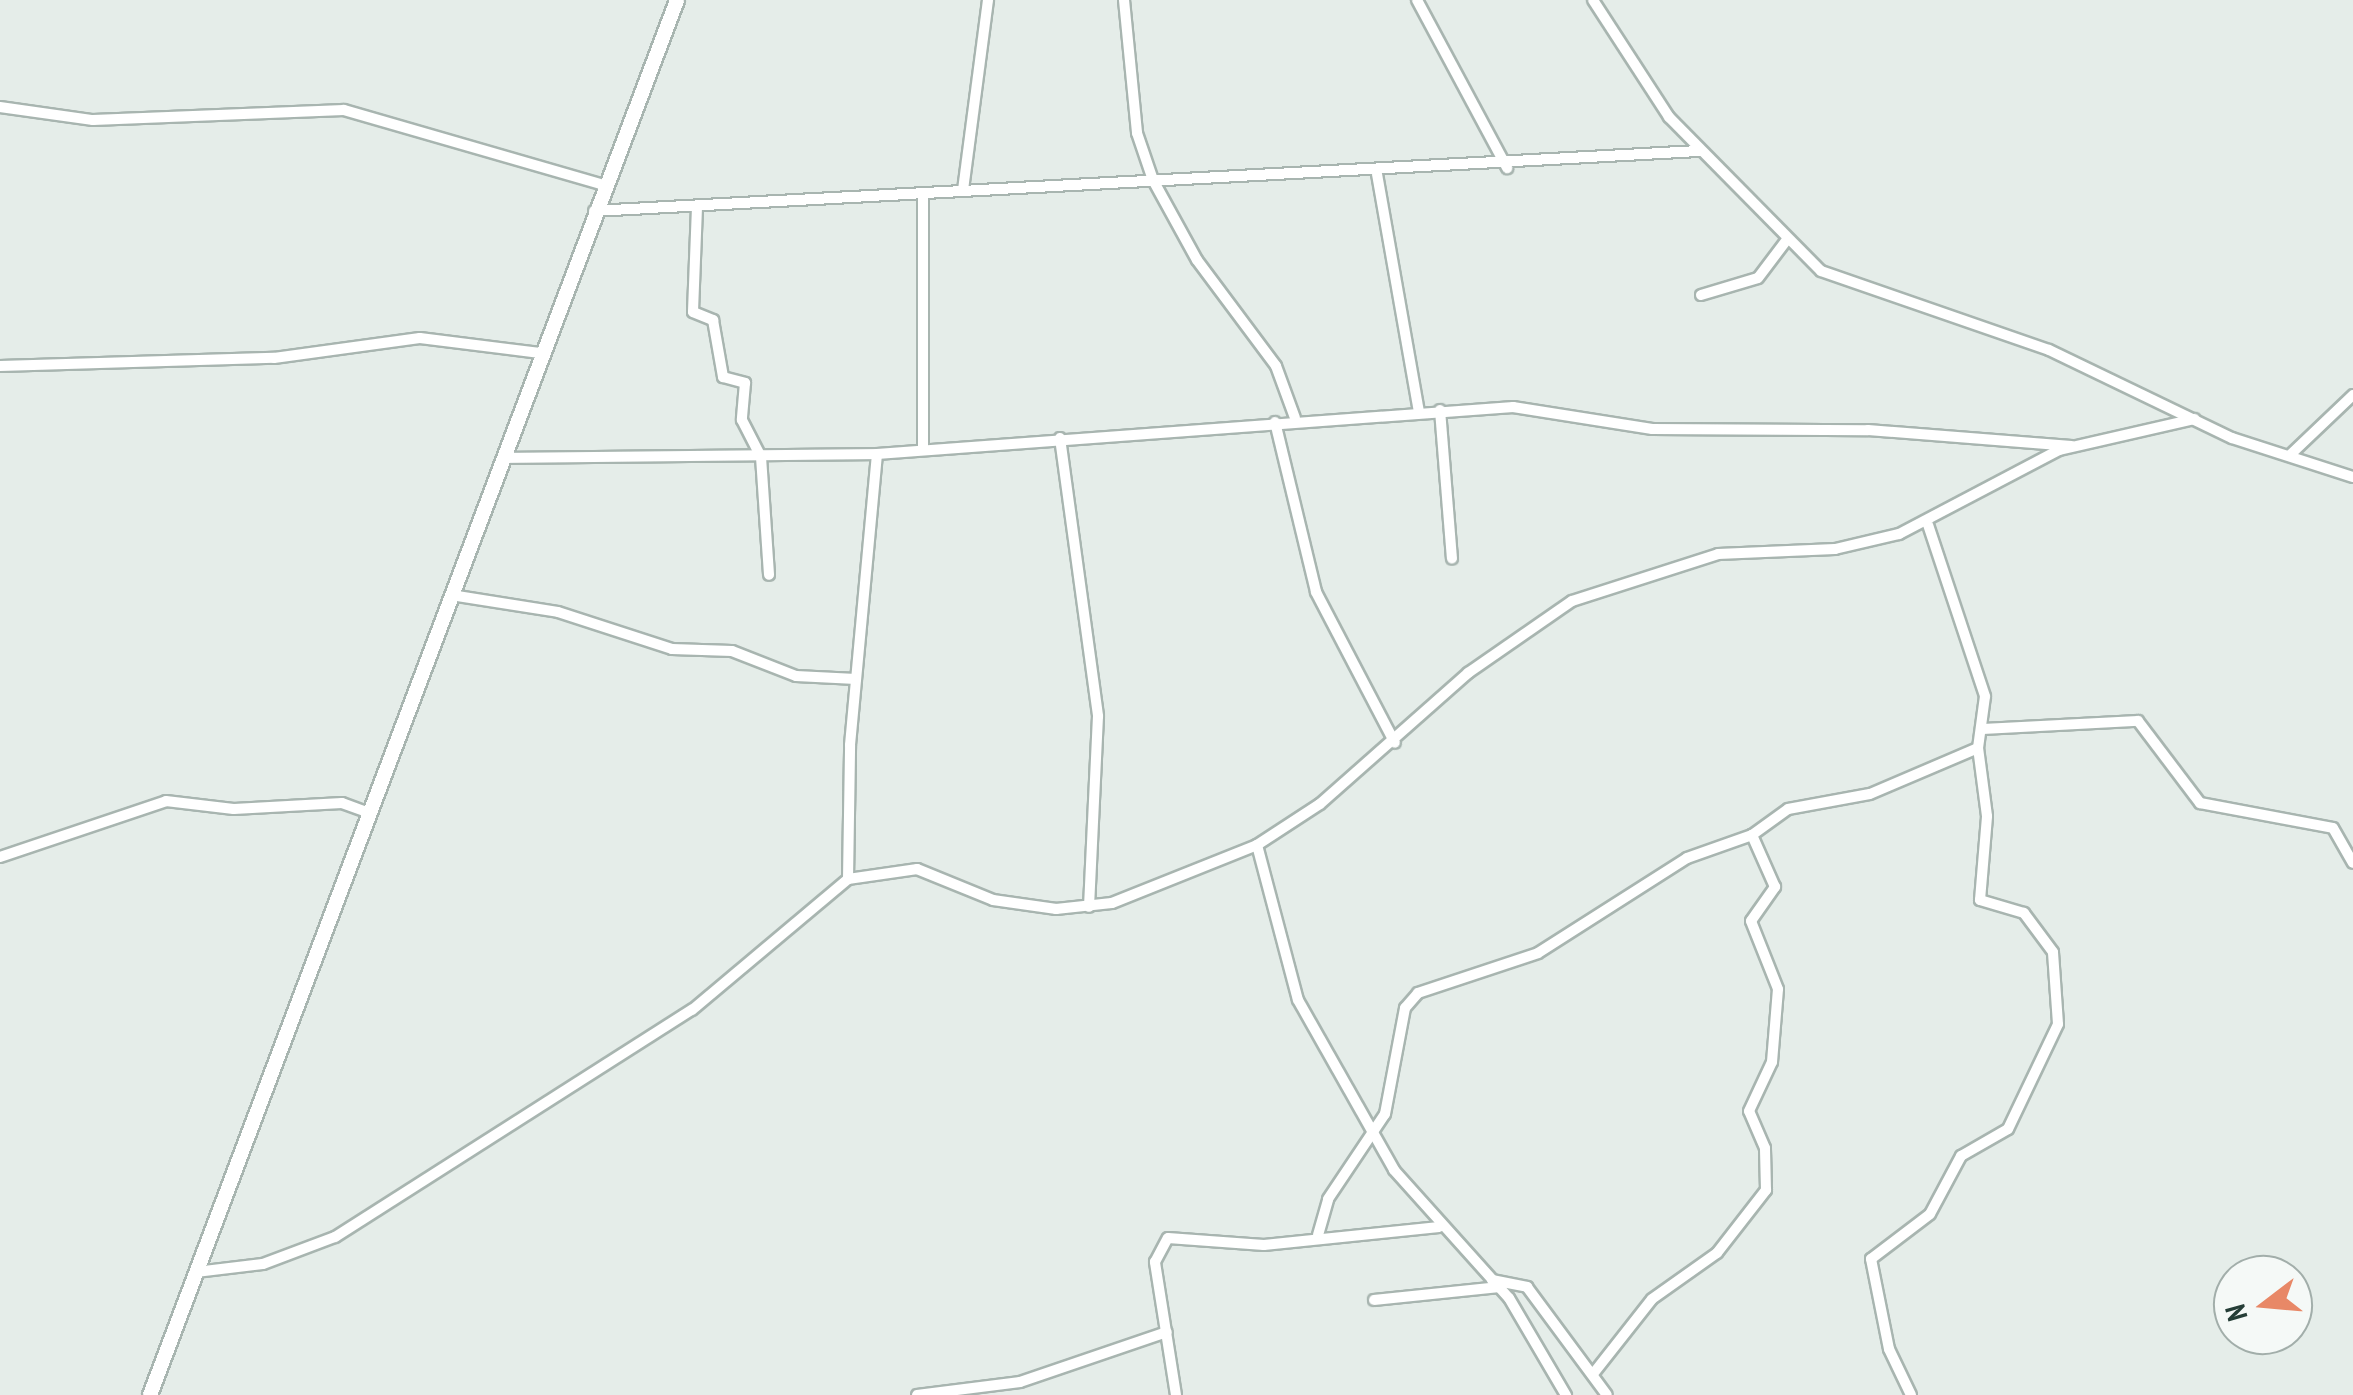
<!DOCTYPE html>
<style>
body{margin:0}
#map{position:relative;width:2353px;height:1395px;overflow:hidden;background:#e5ede9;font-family:"PT Sans Narrow",sans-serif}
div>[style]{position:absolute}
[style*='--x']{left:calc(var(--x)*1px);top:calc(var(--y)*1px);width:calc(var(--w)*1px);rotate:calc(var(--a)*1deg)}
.roads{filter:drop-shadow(2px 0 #a8b5b0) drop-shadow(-2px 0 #a8b5b0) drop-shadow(0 2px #a8b5b0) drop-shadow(0 -2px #a8b5b0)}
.minor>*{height:10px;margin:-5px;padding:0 5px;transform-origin:5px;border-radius:5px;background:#fff}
.secondary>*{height:14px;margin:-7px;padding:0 7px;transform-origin:7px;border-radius:7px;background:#fff}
span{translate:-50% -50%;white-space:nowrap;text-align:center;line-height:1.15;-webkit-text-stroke:9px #f5f9f7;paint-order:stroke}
.north{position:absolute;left:2213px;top:1255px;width:100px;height:100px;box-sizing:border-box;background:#f5f9f7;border:2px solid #a2aeaa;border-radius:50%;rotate:254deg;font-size:28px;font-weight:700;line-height:40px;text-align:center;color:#253e37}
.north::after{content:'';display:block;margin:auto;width:35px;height:45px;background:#e88867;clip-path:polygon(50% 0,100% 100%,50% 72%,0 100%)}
</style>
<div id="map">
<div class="roads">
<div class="minor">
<i style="--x:1124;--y:0;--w:134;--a:84.4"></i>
<i style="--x:1137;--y:133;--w:50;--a:71.2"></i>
<i style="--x:1153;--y:180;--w:91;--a:61.2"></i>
<i style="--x:1197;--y:260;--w:132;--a:53.3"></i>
<i style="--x:1276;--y:366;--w:55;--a:69.9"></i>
<i style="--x:1417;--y:0;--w:191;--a:61.8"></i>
<i style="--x:1593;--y:0;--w:140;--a:57"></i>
<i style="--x:1669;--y:117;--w:216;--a:45.4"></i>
<i style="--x:1821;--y:271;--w:241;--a:19.1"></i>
<i style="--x:2049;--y:350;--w:203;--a:25.7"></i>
<i style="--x:2232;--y:438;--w:127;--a:17.9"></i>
<i style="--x:0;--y:107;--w:94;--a:8"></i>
<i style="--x:93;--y:120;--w:251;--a:-2.3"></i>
<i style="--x:344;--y:110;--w:271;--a:16.1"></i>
<i style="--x:1377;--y:174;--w:243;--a:80"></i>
<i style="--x:963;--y:190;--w:192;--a:-82.5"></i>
<i style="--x:923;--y:193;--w:257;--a:90"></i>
<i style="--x:697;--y:207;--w:105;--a:92.2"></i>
<i style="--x:693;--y:312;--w:22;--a:22"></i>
<i style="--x:713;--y:320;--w:58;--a:80"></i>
<i style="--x:723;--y:377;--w:23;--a:15"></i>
<i style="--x:745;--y:383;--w:37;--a:95"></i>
<i style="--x:742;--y:420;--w:42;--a:62.8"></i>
<i style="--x:761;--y:457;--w:118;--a:86.1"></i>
<i style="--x:594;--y:211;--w:1108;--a:-3.11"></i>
<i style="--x:1701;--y:295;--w:59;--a:-16.6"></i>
<i style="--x:1758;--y:278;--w:46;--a:-52.9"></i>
<i style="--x:0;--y:366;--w:274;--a:-1.7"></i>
<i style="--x:274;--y:358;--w:147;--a:-7.8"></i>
<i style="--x:420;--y:338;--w:121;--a:7.1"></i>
<i style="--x:1440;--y:410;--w:149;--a:85.4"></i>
<i style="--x:1275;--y:422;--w:175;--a:76.4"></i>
<i style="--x:1316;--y:592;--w:170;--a:62.4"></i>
<i style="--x:1060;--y:438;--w:281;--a:82.2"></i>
<i style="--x:1098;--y:716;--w:191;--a:92.7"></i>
<i style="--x:2290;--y:455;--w:87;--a:-43.6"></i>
<i style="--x:503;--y:458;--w:374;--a:-0.6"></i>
<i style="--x:877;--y:454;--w:638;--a:-4.23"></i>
<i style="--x:1513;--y:407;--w:141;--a:9"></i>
<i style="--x:1652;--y:429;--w:216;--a:0.3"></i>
<i style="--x:1868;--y:430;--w:204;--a:4.5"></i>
<i style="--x:451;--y:595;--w:108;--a:9"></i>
<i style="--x:558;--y:612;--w:120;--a:18"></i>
<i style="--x:672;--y:649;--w:60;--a:1.9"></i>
<i style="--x:732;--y:651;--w:69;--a:21.3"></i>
<i style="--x:796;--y:676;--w:60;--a:2.9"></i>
<i style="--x:1983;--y:729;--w:155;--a:-3"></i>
<i style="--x:2138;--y:721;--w:103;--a:52.9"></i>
<i style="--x:2200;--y:803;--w:135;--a:10.6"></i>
<i style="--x:2333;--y:828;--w:40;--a:60.3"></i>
<i style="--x:1257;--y:845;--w:160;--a:75.2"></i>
<i style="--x:1298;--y:1000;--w:195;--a:60.5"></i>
<i style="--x:1394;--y:1170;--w:172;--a:48.1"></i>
<i style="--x:1509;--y:1298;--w:113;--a:59.6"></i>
<i style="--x:0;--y:857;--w:175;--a:-18.6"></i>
<i style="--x:166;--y:801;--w:68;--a:6.7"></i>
<i style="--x:234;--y:809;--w:108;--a:-3.2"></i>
<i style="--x:342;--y:803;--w:23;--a:20"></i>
<i style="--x:848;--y:879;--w:134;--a:-89.1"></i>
<i style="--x:850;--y:745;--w:292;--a:-84.7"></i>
<i style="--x:1318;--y:1235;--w:37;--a:-74"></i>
<i style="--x:1328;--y:1199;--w:102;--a:-56.2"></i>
<i style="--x:1385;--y:1114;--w:108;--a:-79.3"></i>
<i style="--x:1405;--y:1008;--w:20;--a:-49"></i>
<i style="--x:1418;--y:993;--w:126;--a:-18.4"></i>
<i style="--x:1538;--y:953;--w:177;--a:-32.5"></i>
<i style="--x:1687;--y:858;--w:69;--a:-19.5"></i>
<i style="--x:1752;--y:835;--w:44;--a:-35.8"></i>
<i style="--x:1788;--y:809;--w:83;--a:-10.4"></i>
<i style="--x:1870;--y:794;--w:117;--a:-23.1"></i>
<i style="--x:1978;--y:748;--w:52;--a:-82.3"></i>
<i style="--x:1985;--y:696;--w:180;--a:-108.4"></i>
<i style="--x:196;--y:1272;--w:67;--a:-6.8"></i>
<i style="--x:263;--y:1264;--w:77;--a:-20.6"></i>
<i style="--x:335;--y:1237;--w:423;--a:-32.5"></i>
<i style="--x:692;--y:1010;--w:204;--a:-40"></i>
<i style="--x:848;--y:879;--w:70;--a:-8.2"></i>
<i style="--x:917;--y:869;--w:82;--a:22.2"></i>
<i style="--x:993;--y:900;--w:64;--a:8.1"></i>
<i style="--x:1056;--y:909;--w:56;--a:-6.1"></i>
<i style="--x:1112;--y:903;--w:156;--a:-21.8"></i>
<i style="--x:1257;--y:845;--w:75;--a:-33.1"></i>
<i style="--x:1320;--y:804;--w:198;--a:-41.5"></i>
<i style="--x:1468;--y:673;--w:126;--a:-34.7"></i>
<i style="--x:1572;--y:601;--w:153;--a:-17.8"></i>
<i style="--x:1718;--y:554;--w:117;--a:-2.4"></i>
<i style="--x:1835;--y:549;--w:66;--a:-13.2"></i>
<i style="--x:1899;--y:534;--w:181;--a:-27.7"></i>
<i style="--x:2059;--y:450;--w:139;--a:-12.9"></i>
<i style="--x:1492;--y:1280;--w:36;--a:11"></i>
<i style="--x:1527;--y:1287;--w:134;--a:53.5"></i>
<i style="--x:1374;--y:1300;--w:126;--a:-5.9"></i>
<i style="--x:1593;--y:1374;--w:95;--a:-51.8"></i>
<i style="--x:1652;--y:1299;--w:80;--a:-35.3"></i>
<i style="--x:1717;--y:1253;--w:80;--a:-52.1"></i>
<i style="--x:1766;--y:1190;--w:42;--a:-91.4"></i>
<i style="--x:1765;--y:1148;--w:40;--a:-113.4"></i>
<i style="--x:1749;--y:1111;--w:54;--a:-64.9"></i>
<i style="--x:1772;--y:1062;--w:73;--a:-85.3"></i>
<i style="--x:1778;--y:989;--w:73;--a:-111.7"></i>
<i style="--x:1751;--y:921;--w:42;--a:-54.8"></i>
<i style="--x:1775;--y:887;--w:57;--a:-113.9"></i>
<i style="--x:917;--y:1395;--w:104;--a:-7.2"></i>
<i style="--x:1020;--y:1382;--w:155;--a:-18.8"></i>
<i style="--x:1176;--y:1395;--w:135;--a:-99"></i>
<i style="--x:1155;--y:1262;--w:27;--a:-62"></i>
<i style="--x:1168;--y:1238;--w:96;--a:4.2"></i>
<i style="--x:1264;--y:1245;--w:176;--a:-5.9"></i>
<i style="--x:1911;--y:1395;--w:51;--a:-115.6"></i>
<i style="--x:1889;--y:1349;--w:92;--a:-101.3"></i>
<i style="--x:1871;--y:1259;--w:74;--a:-37.3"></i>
<i style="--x:1930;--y:1214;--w:66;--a:-61.9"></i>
<i style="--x:1961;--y:1156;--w:54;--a:-29.9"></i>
<i style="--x:2008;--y:1129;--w:116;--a:-64.5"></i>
<i style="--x:2058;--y:1024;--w:72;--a:-94"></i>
<i style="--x:2053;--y:952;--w:49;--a:-126.6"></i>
<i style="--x:2024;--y:913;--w:46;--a:-163.5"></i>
<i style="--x:1980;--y:900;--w:84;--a:-85.2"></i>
<i style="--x:1987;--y:816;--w:69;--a:-97.5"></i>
</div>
<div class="secondary">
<i style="--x:150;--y:1395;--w:1491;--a:-69.3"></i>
</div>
</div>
<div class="north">N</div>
</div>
